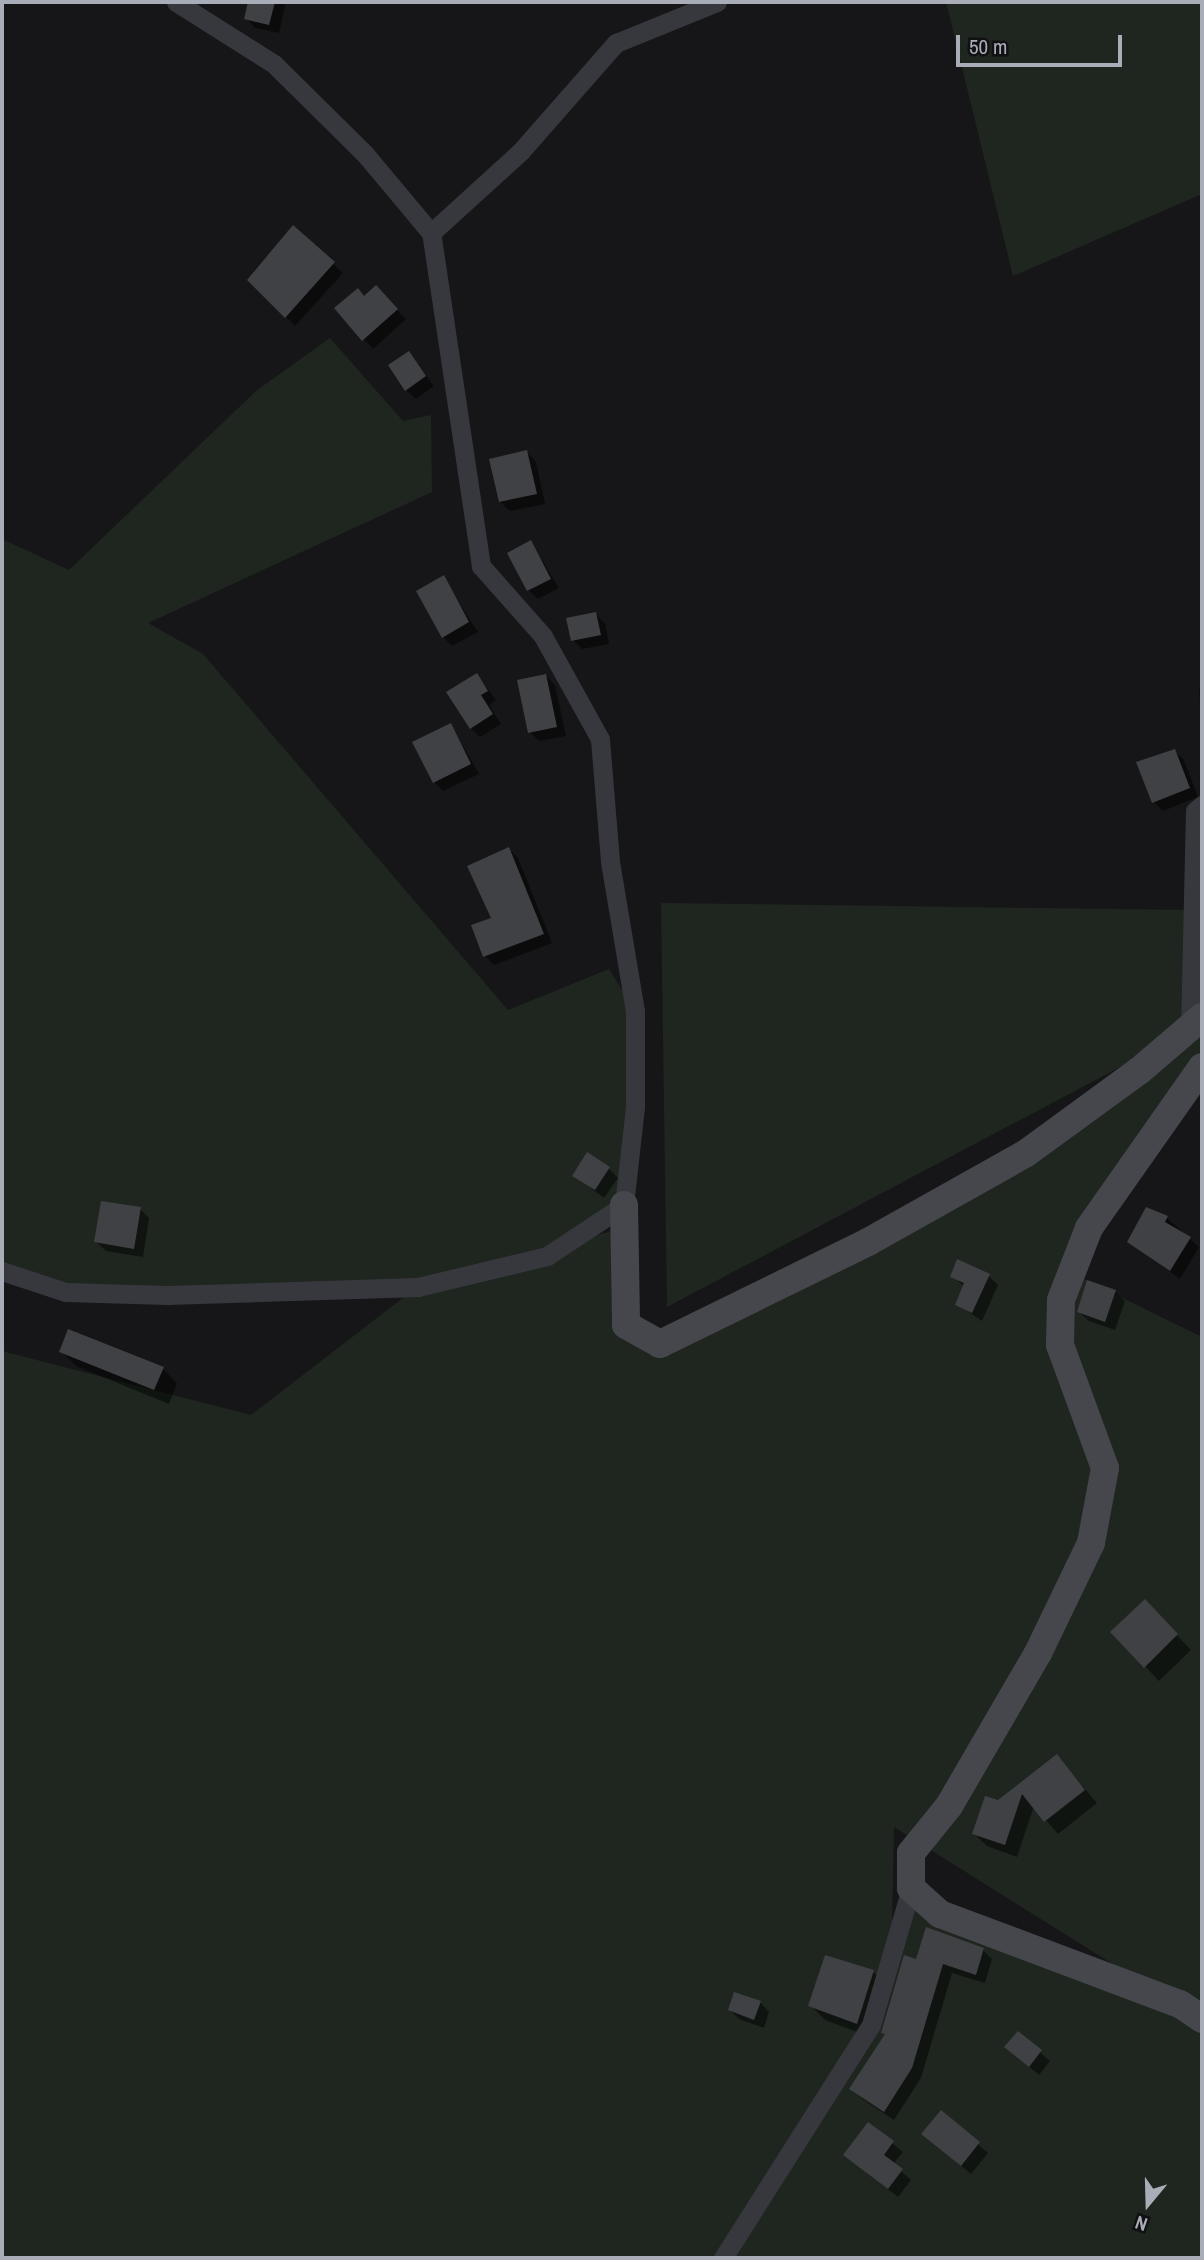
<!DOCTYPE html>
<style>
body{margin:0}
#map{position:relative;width:1204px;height:2260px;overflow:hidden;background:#161618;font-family:"Archivo Narrow",sans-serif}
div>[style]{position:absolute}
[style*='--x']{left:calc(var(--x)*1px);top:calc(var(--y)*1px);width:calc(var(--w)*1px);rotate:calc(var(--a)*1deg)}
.green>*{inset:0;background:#1e261f}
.shadow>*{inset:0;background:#0007}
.building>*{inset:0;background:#404145}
.street>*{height:19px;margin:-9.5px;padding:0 9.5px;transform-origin:9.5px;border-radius:9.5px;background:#37383d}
.secondary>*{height:28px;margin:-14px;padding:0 14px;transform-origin:14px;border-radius:14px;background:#45474d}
span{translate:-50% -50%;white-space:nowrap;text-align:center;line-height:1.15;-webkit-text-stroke:7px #111113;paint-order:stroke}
.frame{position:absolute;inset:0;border:4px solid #a8adb8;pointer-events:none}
.north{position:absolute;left:1113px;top:2169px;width:70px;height:70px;-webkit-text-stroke:5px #111113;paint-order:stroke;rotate:199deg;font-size:19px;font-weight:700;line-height:28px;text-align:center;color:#a8adb8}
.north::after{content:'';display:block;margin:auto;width:24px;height:32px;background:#a8adb8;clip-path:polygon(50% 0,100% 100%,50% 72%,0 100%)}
.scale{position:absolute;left:956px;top:35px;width:166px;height:32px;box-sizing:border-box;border:4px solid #a8adb8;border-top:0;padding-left:9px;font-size:21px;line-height:24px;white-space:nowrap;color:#a8adb8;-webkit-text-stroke:5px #111113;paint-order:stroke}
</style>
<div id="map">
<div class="green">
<i style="clip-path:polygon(946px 2px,1202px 2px,1202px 194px,1013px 276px)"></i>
<i style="clip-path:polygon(evenodd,330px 338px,403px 421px,431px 415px,432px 492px,148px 623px,203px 654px,508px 1010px,609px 969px,635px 1011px,624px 1205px,567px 1244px,625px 1227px,626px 1325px,660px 1344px,934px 1206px,1202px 1032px,1202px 1049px,1072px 1273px,1202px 1337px,1202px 2258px,2px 2258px,2px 1351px,251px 1415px,417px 1287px,65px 1292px,2px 1271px,2px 539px,69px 570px,256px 391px,330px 338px,894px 1827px,1167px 1998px,911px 1888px,892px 1924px,894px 1827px)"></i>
<i style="clip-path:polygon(661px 903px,1191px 910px,1190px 1030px,667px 1307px)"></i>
</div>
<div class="shadow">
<i style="clip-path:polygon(250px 2px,286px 2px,279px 33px,255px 28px,246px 18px)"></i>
<i style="clip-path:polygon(294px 228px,343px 273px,295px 326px,249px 280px)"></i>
<i style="clip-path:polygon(365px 297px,385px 297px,406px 319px,373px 349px,336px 309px)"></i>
<i style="clip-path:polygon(408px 353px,434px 386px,416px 399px,406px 390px)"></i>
<i style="clip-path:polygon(527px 452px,536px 462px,545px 504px,510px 511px,500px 502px)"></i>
<i style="clip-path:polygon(531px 542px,559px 588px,538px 599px,528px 590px)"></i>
<i style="clip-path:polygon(443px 578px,478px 632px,452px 646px,443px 637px)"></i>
<i style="clip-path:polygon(595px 614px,605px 623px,609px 644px,582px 649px,573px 640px)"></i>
<i style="clip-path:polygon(477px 675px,496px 700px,489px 705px,501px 724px,480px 737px,471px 728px)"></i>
<i style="clip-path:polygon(546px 676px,555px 685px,566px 736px,539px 741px,530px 732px)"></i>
<i style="clip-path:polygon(1199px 689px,1202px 689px,1202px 730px)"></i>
<i style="clip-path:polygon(451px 725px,479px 774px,443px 791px,434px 782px)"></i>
<i style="clip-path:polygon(1174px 751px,1184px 760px,1198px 797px,1163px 811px,1154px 802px)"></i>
<i style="clip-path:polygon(509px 849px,518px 858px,552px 943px,494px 965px,485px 956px)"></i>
<i style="clip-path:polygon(609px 1169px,618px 1178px,604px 1198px,574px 1175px)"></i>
<i style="clip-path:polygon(140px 1209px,149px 1218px,143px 1257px,106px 1251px,96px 1242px)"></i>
<i style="clip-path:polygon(1167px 1218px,1199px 1247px,1180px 1279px,1129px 1242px)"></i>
<i style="clip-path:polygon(952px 1276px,989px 1276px,998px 1285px,982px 1321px,957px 1304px,965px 1287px)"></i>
<i style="clip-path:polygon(1115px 1292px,1125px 1301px,1115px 1330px,1089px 1321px,1079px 1312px)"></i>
<i style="clip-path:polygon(61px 1351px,163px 1369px,177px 1383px,169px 1404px,76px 1366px)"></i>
<i style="clip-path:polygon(1145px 1602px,1191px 1650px,1159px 1681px,1145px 1666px)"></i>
<i style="clip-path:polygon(1057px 1756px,1097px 1803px,1058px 1834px,1034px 1806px,1017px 1857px,987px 1846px,974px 1834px)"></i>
<i style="clip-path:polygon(983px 1950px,992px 1959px,985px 1983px,952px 1973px,921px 2078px,894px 2120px,861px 2098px,851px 2089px,886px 2036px,883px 2032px,918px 1961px)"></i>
<i style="clip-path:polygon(873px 1972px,888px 1986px,871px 2037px,825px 2020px,810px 2005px)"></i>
<i style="clip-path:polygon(760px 2002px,769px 2012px,764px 2028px,739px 2019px,730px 2010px)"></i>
<i style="clip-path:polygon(1018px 2033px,1050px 2061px,1039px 2075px,1016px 2056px)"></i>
<i style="clip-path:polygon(941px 2113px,988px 2153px,971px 2174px,933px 2143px)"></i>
<i style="clip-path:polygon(869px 2124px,903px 2152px,893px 2164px,911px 2180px,898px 2197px,845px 2155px)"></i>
</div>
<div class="building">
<i style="clip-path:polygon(248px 2px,275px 2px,269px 25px,244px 19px)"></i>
<i style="clip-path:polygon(293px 225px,335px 262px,285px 318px,247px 280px)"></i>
<i style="clip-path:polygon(376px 285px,398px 309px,362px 341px,334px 308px,358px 288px,364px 296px)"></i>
<i style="clip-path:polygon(409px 351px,426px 376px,405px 391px,388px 365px)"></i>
<i style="clip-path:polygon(527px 450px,537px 494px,499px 502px,489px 459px)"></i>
<i style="clip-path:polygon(531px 540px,551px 579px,527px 591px,507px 553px)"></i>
<i style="clip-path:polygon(444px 575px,469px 622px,442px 638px,416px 591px)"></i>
<i style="clip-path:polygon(596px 612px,601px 635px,571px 641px,566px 618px)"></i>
<i style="clip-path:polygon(477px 673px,488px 691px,481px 695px,493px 714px,470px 729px,446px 692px)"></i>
<i style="clip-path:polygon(546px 674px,557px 727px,528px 733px,517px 680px)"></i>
<i style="clip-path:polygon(451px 723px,471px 764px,433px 783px,412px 742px)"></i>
<i style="clip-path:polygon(1175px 749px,1190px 788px,1152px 803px,1136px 762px)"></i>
<i style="clip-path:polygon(509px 847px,544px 934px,483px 957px,471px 925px,491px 918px,467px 866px)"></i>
<i style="clip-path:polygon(587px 1152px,610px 1167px,595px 1190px,572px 1176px)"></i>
<i style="clip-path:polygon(101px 1201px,141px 1207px,134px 1249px,94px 1242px)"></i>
<i style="clip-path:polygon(1146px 1207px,1168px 1216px,1165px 1222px,1191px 1237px,1170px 1271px,1127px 1242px)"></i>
<i style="clip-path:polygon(957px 1259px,990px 1274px,972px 1313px,955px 1305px,964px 1283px,950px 1277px)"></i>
<i style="clip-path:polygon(1087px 1280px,1116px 1290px,1105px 1322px,1077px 1312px)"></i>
<i style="clip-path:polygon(68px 1329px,164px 1367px,154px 1390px,59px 1352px)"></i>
<i style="clip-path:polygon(1145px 1599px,1178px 1634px,1144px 1668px,1110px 1632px)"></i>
<i style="clip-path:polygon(1057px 1754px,1085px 1790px,1044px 1822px,1022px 1794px,1005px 1845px,972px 1834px,985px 1796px,998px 1800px)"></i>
<i style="clip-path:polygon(926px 1927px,984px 1948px,976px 1975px,943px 1964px,912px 2068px,884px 2112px,849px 2089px,885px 2034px,881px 2033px,904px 1955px,916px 1959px)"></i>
<i style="clip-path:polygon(825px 1955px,874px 1970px,857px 2024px,808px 2006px)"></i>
<i style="clip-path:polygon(734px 1992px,761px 2001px,754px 2020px,728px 2010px)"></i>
<i style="clip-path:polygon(1018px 2031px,1042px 2050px,1029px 2067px,1004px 2047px)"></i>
<i style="clip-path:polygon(941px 2110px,980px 2142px,961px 2166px,921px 2134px)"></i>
<i style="clip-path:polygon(868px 2122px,894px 2141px,884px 2155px,903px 2169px,888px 2189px,843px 2155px)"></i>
</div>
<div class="street">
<i style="--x:176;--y:2;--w:116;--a:32.3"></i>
<i style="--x:274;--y:64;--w:128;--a:44.7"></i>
<i style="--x:365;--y:154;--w:103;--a:50.1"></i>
<i style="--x:1190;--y:1030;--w:219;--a:-88.7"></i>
<i style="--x:1195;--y:811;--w:9;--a:-41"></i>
<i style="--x:2;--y:1271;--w:66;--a:18.4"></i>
<i style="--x:65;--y:1292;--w:102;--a:1.7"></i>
<i style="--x:167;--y:1295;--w:251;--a:-1.8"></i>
<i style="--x:418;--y:1287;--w:133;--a:-13.5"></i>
<i style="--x:547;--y:1256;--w:92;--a:-33.5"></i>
<i style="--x:624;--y:1205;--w:99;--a:-83.6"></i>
<i style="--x:635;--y:1107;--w:96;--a:-90"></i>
<i style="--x:635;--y:1011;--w:152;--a:-99.5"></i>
<i style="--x:610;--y:861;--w:122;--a:-94.7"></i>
<i style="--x:600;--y:739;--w:118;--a:-119"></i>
<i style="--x:543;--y:636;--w:94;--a:-131.5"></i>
<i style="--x:481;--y:566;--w:337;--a:-98.5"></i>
<i style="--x:431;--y:233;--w:122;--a:-42.3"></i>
<i style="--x:521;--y:151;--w:144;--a:-48.7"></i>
<i style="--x:616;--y:43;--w:109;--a:-22.1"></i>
<i style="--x:723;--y:2258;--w:276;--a:-57.6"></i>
<i style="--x:871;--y:2025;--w:143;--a:-73.7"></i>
</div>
<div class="secondary">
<i style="--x:1202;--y:1067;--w:197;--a:125.1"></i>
<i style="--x:1089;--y:1228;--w:77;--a:111.3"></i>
<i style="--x:1061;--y:1300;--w:45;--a:91.3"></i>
<i style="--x:1060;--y:1345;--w:131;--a:69.9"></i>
<i style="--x:1105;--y:1468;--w:76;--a:100.6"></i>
<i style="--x:1091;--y:1543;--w:122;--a:115.7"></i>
<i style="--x:1038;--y:1653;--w:177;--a:120.2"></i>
<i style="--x:949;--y:1806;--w:60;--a:129"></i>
<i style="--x:911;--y:1853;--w:35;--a:90"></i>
<i style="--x:911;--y:1888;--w:39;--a:42"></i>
<i style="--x:940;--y:1914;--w:256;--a:20.6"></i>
<i style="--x:1180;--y:2004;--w:27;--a:34"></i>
<i style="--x:624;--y:1205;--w:120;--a:89"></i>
<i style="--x:626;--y:1325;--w:39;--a:29"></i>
<i style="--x:660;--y:1344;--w:232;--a:-26.1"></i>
<i style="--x:868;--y:1242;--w:180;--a:-29.3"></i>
<i style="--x:1025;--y:1154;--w:141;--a:-36.1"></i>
<i style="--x:1139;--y:1071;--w:83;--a:-40.6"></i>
</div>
<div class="frame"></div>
<div class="north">N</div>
<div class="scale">50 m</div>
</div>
